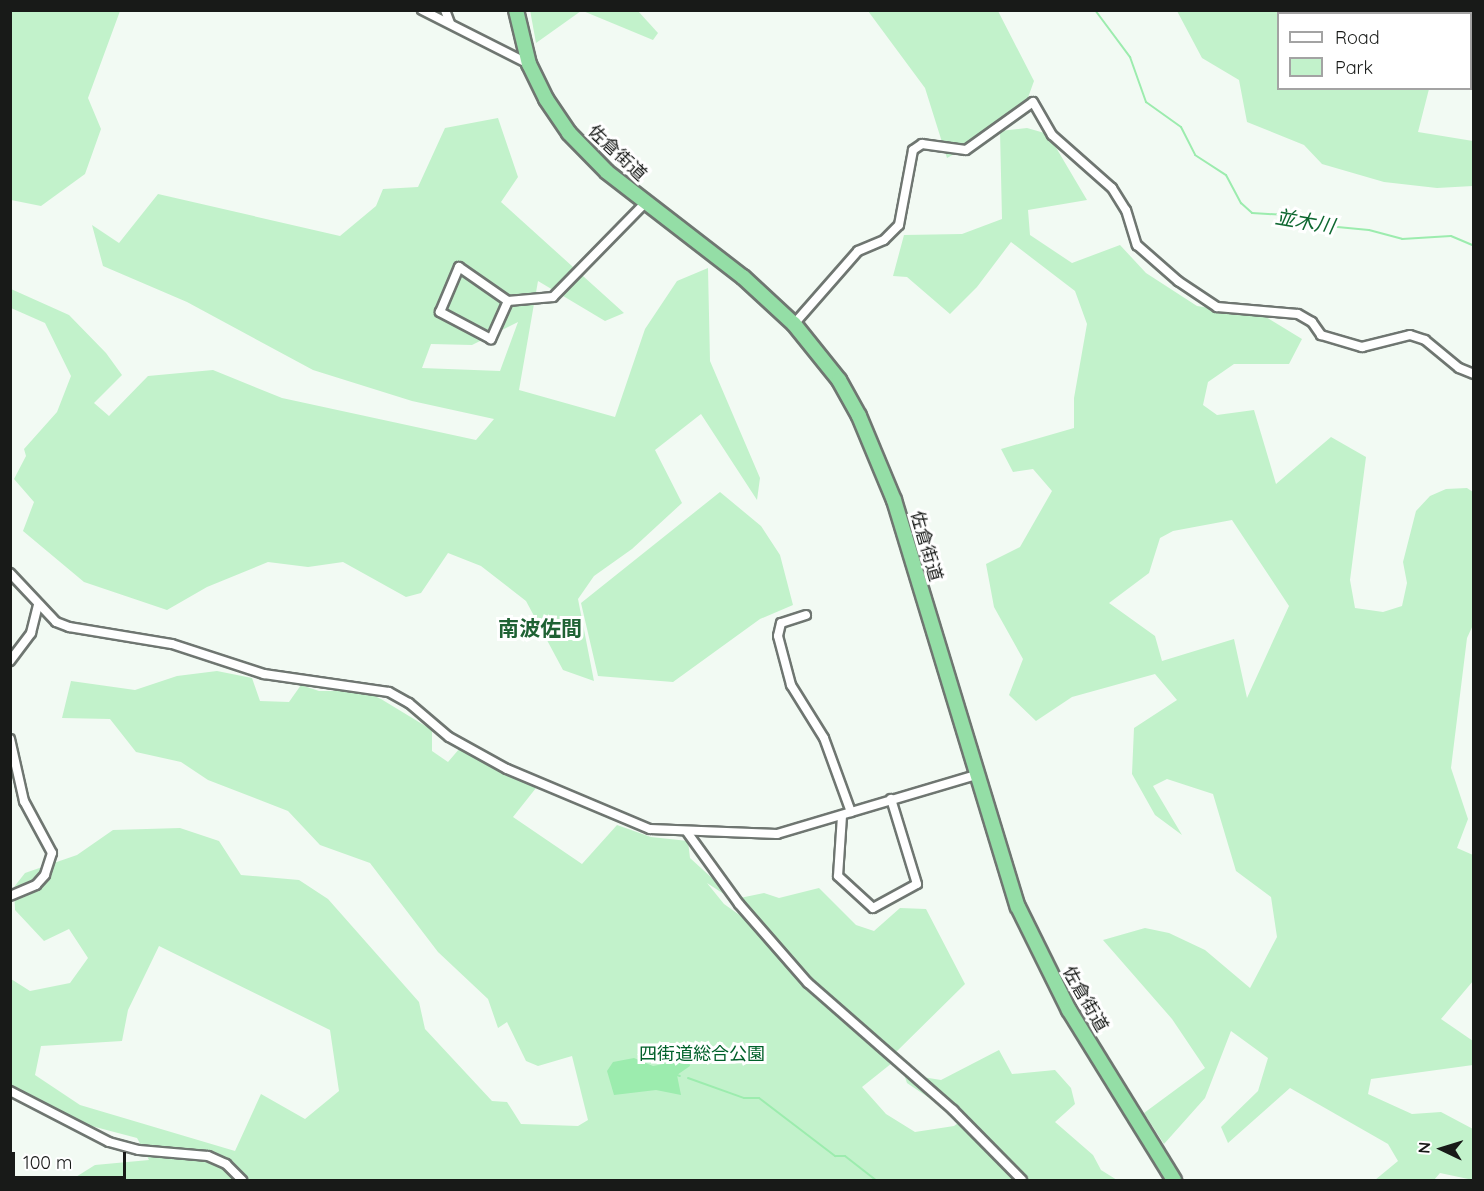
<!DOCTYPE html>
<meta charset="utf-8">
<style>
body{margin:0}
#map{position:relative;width:1484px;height:1191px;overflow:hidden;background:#f2faf3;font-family:Quicksand,"Noto Sans JP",sans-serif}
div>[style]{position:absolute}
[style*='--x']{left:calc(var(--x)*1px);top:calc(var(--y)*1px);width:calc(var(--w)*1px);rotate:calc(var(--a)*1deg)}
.green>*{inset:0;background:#c2f2cb}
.water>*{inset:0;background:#9cecae}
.stream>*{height:2px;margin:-1px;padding:0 1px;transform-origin:1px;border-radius:1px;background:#9cecae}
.roads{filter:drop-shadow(2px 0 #6f7671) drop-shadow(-2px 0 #6f7671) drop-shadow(0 2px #6f7671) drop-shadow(0 -2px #6f7671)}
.minor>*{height:8px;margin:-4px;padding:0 4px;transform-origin:4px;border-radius:4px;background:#fff}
.trunk>*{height:14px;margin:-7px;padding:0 7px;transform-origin:7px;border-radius:7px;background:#94dea6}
span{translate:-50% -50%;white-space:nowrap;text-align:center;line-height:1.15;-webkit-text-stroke:6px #fff;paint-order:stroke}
.street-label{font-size:18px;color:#181a18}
.park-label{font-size:18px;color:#00602a}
.water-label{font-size:20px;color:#0f6831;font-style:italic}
.quarter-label{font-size:21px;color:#1f6234;font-weight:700}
.frame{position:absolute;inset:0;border:12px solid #181a18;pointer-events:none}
.legend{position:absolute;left:1277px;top:12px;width:195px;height:78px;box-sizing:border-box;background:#fff;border:2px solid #a3a3a3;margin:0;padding:8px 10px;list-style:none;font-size:18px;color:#181a18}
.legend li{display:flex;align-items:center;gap:12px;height:30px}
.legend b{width:30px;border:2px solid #a3a3a3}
.north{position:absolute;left:1412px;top:1119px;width:60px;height:60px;-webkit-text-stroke:4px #fff;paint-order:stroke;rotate:274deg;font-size:16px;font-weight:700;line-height:24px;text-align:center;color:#181a18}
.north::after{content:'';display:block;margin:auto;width:21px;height:27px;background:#181a18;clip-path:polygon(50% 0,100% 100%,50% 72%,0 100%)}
.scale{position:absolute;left:12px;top:1152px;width:114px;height:27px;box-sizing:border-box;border:3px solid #181a18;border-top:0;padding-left:8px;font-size:18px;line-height:21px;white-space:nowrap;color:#181a18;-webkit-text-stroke:4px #fff;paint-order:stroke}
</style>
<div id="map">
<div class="green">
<i style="clip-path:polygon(11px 10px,120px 11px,88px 98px,101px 129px,85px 174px,41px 206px,11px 200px)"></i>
<i style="clip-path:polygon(530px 10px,581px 10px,581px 11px,536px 43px)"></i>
<i style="clip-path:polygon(583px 11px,638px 11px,658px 33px,653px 40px)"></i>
<i style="clip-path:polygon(868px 11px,998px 11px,1034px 81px,1021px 117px,947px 158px,925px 88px)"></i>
<i style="clip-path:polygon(1177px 11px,1412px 11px,1415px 13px,1278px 14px,1278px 88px,1429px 89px,1418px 132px,1473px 141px,1473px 186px,1437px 188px,1384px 182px,1322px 164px,1304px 145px,1247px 122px,1239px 80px,1202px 58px)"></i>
<i style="clip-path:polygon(evenodd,498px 118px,518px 177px,501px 202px,624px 313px,605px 321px,538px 281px,519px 390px,615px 417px,645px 329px,677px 281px,708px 268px,710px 361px,760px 478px,757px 500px,701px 414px,655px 450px,682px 503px,632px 549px,594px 576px,578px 599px,594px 681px,563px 670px,526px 601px,481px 566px,448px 553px,421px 593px,406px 597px,343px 562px,308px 567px,268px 562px,207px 587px,167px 610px,84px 582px,23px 531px,34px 502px,14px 479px,26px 456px,24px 449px,57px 412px,71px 376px,45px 323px,11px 308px,11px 289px,69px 315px,106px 353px,122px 375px,94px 403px,109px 416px,148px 376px,213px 370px,282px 398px,476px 440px,494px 419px,412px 401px,313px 370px,187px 302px,103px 266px,92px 225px,119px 243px,158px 194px,340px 236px,376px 206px,383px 189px,418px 187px,445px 128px,498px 118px,518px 322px,500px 371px,422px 368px,431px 344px,472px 345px,518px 322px)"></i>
<i style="clip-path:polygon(evenodd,1027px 128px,1048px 134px,1087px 200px,1028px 210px,1030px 235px,1072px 263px,1120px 245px,1146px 273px,1197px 306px,1266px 317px,1302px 339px,1289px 364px,1234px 364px,1208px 382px,1203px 405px,1217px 415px,1254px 410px,1276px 484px,1331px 437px,1366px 457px,1350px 580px,1355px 608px,1383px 612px,1402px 606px,1407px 583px,1403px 562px,1416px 511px,1430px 496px,1446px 489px,1467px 488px,1473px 492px,1473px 625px,1467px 638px,1451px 768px,1468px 819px,1457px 848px,1473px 855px,1473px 981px,1441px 1019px,1473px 1041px,1473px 1065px,1371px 1079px,1368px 1094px,1412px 1114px,1441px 1112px,1473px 1129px,1473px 1180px,1440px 1173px,1434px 1180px,1375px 1180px,1398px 1161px,1388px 1144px,1290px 1088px,1228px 1143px,1221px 1127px,1258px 1091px,1268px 1058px,1231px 1031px,1205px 1098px,1164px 1144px,1144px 1113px,1205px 1068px,1172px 1019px,1103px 940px,1145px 928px,1169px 933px,1205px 950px,1250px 988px,1277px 937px,1271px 897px,1236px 871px,1213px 794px,1167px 779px,1153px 786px,1182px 835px,1155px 815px,1132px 774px,1134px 728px,1177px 700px,1155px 674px,1072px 697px,1036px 721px,1009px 695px,1023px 659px,994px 607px,986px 564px,1020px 547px,1052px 491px,1033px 469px,1013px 472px,1001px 449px,1074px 428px,1074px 398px,1087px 324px,1075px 291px,1011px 242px,977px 287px,950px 314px,907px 277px,893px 276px,904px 235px,962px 234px,1002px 219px,1000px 131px,1027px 128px,1232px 520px,1289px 606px,1247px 698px,1234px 639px,1162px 661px,1155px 636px,1109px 603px,1149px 573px,1160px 538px,1173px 531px,1232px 520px)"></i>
<i style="clip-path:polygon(720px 492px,761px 526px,780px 555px,793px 605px,760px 619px,673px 682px,598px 676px,581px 603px)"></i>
<i style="clip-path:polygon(evenodd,217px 671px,252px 678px,260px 701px,289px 702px,301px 685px,319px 691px,364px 691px,381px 699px,432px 730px,432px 751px,448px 762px,460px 748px,536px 788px,513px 817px,582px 864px,617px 825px,651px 837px,688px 841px,690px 858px,735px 899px,764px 893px,779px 898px,819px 888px,856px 925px,874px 931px,900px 908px,926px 909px,965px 984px,893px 1055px,897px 1059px,862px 1087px,886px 1114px,915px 1132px,954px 1126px,962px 1120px,907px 1083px,904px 1074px,941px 1080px,999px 1050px,1012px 1074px,1055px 1070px,1071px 1088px,1075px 1104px,1055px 1122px,1093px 1155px,1101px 1170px,1117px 1180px,71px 1180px,95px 1165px,149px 1160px,137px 1138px,42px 1113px,11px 1090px,11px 979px,30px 991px,70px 983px,88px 958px,69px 929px,44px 941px,15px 910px,14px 887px,25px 873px,77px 855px,113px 830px,180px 828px,219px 841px,241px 875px,299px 880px,328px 899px,419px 1002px,425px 1029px,492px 1101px,507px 1102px,521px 1124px,578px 1126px,588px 1120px,572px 1056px,538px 1066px,526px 1061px,507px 1022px,498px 1028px,488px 999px,438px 952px,370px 863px,320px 845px,288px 811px,208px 780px,181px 762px,136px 752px,110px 719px,62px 718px,71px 681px,135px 690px,177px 676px,217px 671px,707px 883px,739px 904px,741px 916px,724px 904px,707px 883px,217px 671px,159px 946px,330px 1030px,339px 1091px,305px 1119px,261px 1094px,235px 1151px,80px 1105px,35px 1075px,41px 1046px,122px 1041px,128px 1010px,159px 946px)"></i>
</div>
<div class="water">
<i style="clip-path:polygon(634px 1058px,653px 1066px,689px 1059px,690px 1066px,677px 1075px,681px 1095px,656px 1090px,614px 1095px,607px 1071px,613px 1062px)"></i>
</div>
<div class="stream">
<i style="--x:1095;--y:10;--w:59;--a:53.3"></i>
<i style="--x:1130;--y:57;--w:48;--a:70.4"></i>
<i style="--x:1146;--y:102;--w:43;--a:35.5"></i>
<i style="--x:1181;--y:127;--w:31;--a:63"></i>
<i style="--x:1195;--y:155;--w:37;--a:33"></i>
<i style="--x:1226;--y:175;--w:32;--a:62"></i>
<i style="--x:1241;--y:203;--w:15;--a:42"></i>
<i style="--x:1252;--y:213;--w:51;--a:3.4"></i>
<i style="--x:1303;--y:216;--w:26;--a:23"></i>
<i style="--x:1327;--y:226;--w:42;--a:5.4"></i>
<i style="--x:1369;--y:230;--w:34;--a:15"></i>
<i style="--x:1402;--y:239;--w:49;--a:-3.5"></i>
<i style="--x:1451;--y:236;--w:25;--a:23"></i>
<i style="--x:677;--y:1075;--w:3;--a:18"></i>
<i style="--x:688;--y:1078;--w:59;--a:19.7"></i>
<i style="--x:744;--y:1098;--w:15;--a:0"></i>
<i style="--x:759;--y:1098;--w:96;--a:37.3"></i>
<i style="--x:835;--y:1156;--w:10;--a:0"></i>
<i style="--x:845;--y:1156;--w:39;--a:38"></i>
</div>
<div class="roads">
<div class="minor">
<i style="--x:422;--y:10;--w:120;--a:26.8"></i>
<i style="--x:445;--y:10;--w:14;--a:69"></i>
<i style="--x:459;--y:267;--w:60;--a:34.8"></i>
<i style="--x:508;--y:301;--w:42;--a:114.1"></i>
<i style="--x:491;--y:339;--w:58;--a:-152.1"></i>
<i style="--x:440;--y:312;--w:49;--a:-67.1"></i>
<i style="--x:508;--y:301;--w:45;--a:-5.1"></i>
<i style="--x:553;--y:297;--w:132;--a:-45.6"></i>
<i style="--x:794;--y:324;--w:97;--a:-48.8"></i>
<i style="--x:858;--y:251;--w:28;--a:-23"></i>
<i style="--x:884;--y:240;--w:21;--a:-45"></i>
<i style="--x:899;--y:225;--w:76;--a:-79.4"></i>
<i style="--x:913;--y:150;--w:11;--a:-34"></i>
<i style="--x:922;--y:144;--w:44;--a:7.8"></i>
<i style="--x:966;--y:150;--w:82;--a:-35.6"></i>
<i style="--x:1033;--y:102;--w:38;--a:60"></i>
<i style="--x:1052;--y:135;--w:80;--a:41.5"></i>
<i style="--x:1112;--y:188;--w:26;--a:58"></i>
<i style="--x:1126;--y:210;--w:37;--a:73"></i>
<i style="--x:1137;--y:245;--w:55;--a:41.3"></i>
<i style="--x:1178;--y:281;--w:47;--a:33.7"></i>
<i style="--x:1217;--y:307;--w:81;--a:4.9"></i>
<i style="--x:1298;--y:314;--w:16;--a:30"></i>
<i style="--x:1312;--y:322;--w:16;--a:55"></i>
<i style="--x:1321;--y:335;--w:43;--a:16.3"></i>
<i style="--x:1362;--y:347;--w:49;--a:-14"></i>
<i style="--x:1410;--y:335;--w:16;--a:18"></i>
<i style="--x:1425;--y:340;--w:44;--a:39.5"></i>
<i style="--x:1459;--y:368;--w:16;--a:22"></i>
<i style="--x:10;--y:573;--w:67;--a:46.8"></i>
<i style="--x:56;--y:622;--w:14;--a:21"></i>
<i style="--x:69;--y:627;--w:104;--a:9.4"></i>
<i style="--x:172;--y:644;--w:97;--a:18.1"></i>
<i style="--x:264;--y:674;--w:126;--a:8.2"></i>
<i style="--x:389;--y:692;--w:23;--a:29"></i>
<i style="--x:409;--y:703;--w:52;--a:40.4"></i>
<i style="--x:449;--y:737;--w:66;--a:28.9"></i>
<i style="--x:507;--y:769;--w:155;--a:22.8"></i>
<i style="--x:650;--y:829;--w:127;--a:2.3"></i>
<i style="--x:777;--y:834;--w:208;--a:-16.5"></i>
<i style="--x:806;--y:615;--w:26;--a:162"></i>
<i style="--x:781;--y:623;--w:13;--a:103"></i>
<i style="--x:778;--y:636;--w:51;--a:75.1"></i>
<i style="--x:791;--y:685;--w:62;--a:58.1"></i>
<i style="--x:824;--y:738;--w:79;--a:70"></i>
<i style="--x:10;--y:661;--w:35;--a:-53"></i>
<i style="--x:31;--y:633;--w:30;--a:-76"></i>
<i style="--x:10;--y:739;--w:64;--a:77.3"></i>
<i style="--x:24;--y:801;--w:59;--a:61.7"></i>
<i style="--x:52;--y:853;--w:23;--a:108"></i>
<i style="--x:45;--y:875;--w:13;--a:132"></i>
<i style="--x:36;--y:885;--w:28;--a:157"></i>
<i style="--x:842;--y:816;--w:60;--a:93.8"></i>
<i style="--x:838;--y:876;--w:47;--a:42.4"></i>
<i style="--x:873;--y:908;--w:50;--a:-28.6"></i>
<i style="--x:917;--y:884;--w:89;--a:-107"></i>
<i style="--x:687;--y:832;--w:89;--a:54.2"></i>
<i style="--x:739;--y:904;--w:105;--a:48.9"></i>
<i style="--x:808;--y:983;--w:193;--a:41.2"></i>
<i style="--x:953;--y:1110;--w:98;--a:45.4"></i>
<i style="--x:10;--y:1091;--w:111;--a:27.3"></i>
<i style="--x:109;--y:1142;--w:31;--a:15"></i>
<i style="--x:139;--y:1150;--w:69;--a:5"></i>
<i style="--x:208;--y:1156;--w:20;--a:24"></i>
<i style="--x:226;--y:1164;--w:23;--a:45"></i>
</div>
<div class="trunk">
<i style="--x:516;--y:10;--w:56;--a:76.5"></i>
<i style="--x:529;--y:64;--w:39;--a:64"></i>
<i style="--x:546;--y:99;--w:41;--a:55.9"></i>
<i style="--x:569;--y:133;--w:54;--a:45.7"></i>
<i style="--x:607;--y:172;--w:172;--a:37.7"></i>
<i style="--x:743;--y:277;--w:69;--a:42.7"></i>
<i style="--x:794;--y:324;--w:72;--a:51.2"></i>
<i style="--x:839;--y:380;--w:41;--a:60.9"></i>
<i style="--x:859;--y:416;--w:91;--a:67.4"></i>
<i style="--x:894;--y:500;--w:425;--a:73.1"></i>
<i style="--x:1018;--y:907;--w:115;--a:63.7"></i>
<i style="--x:1069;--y:1010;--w:200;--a:58.3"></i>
</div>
</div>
<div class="street-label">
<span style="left:617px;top:153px;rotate:43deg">佐倉街道</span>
<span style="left:926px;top:546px;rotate:74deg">佐倉街道</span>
<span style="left:1085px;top:999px;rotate:60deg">佐倉街道</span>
</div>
<div class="park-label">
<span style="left:702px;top:1054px">四街道総合公園</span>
</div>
<div class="water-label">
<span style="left:1305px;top:221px;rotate:10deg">並木川</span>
</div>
<div class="quarter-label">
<span style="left:540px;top:628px">南波佐間</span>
</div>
<div class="frame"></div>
<ul class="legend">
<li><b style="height:8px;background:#fff"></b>Road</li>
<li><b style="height:16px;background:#c2f2cb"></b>Park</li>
</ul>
<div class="north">N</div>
<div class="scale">100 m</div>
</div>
